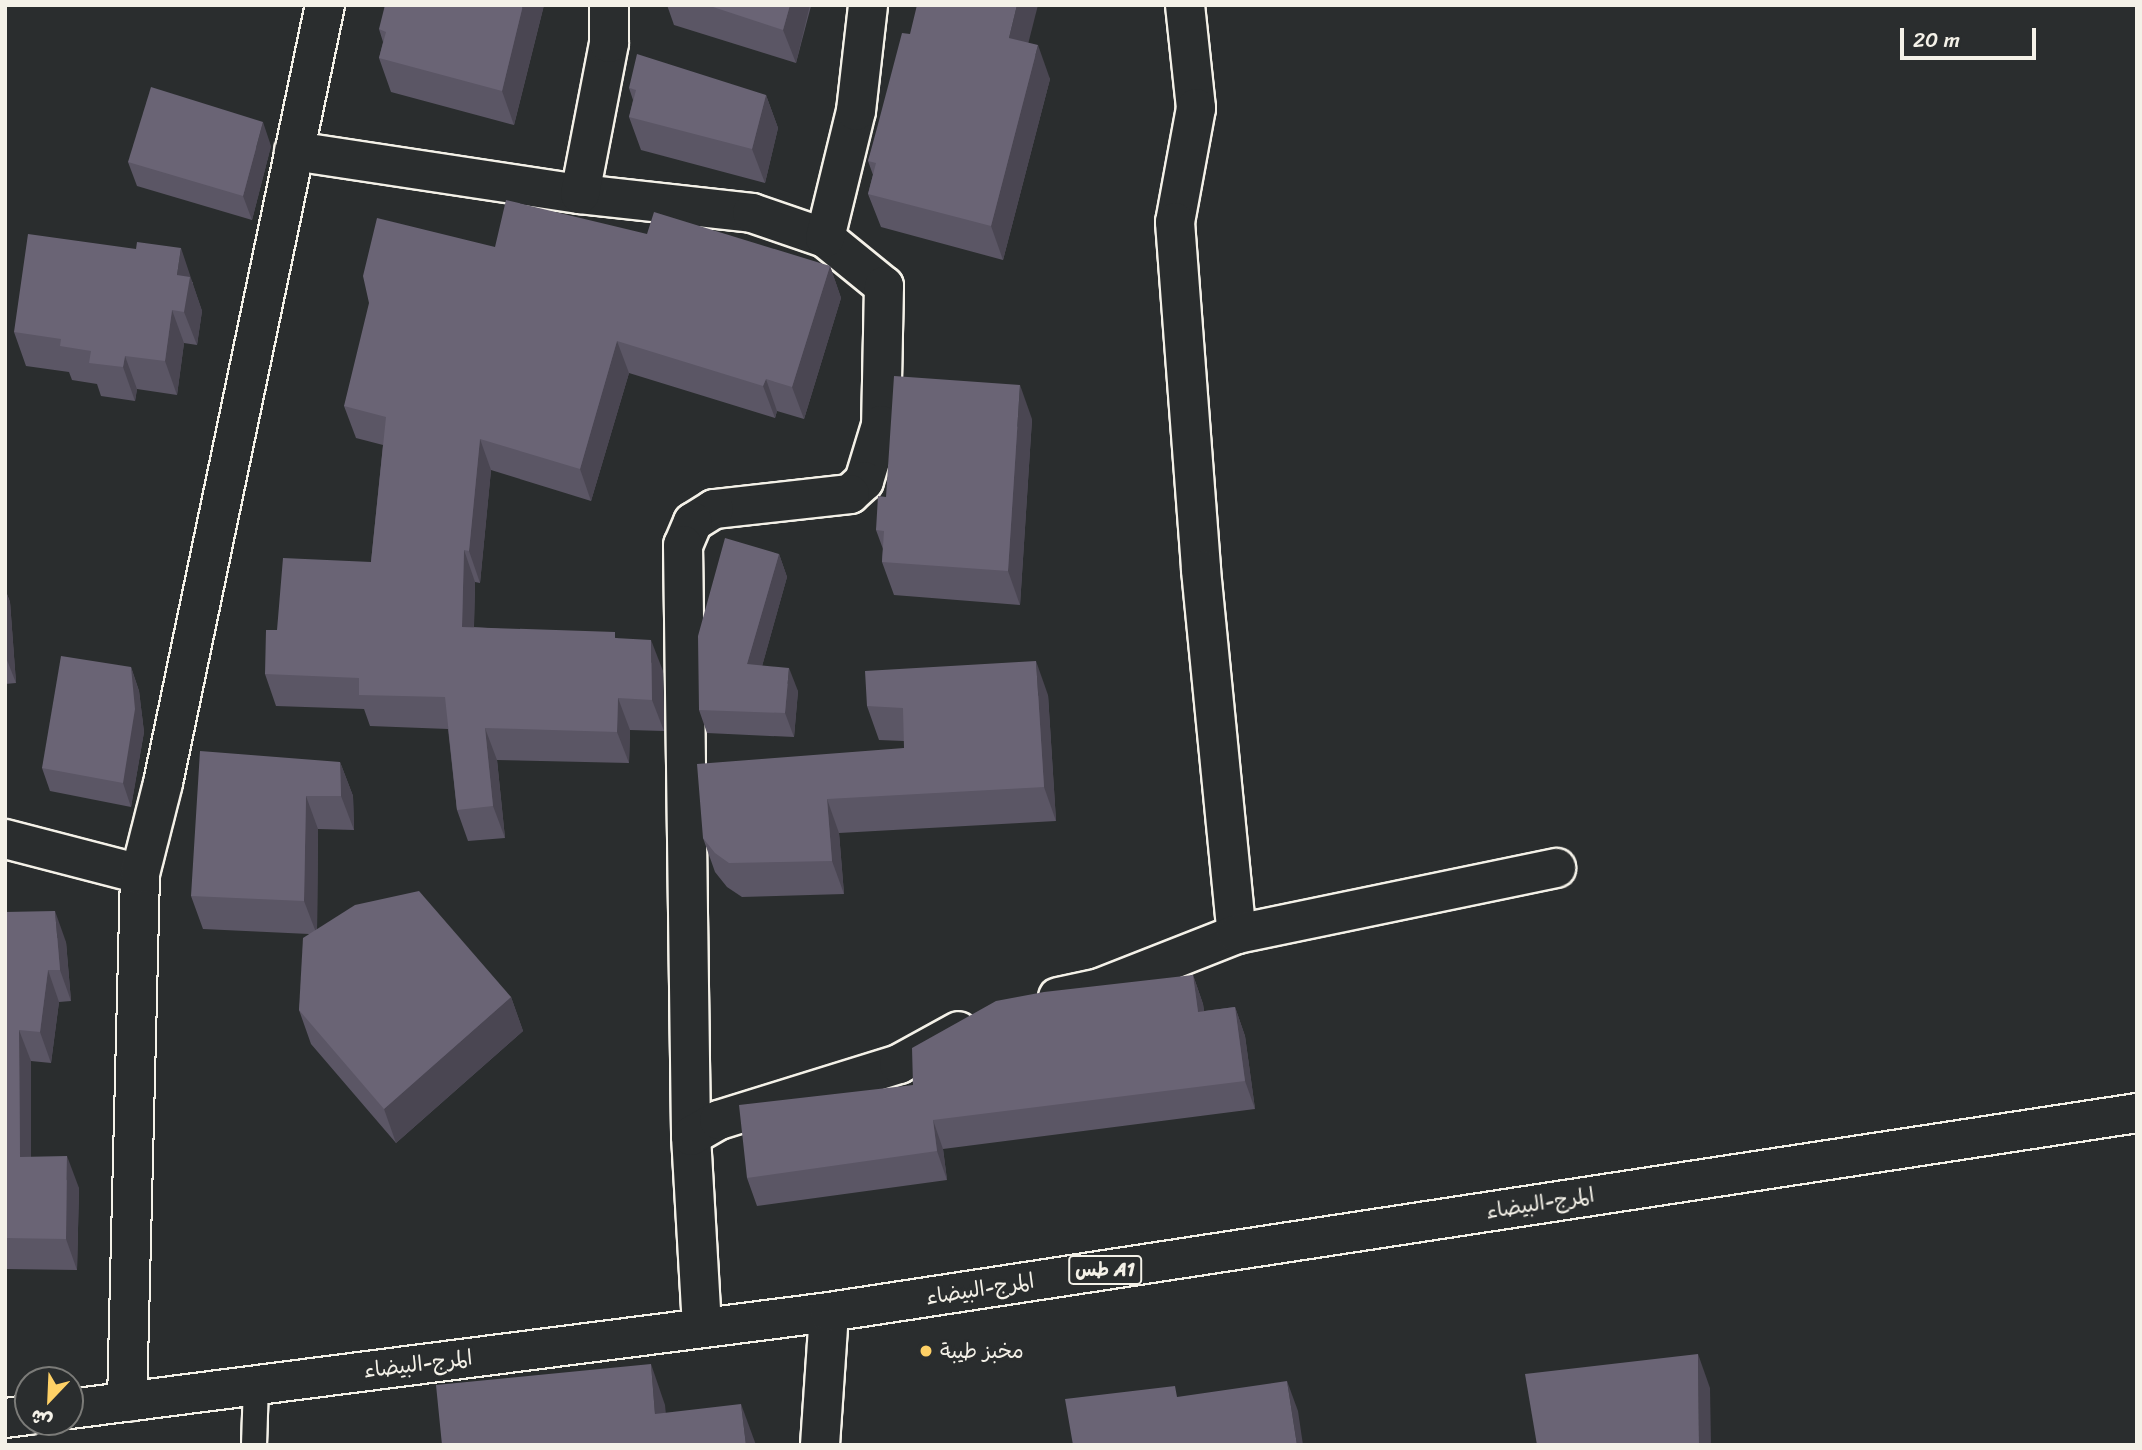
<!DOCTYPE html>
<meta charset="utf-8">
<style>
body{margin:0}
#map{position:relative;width:2142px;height:1450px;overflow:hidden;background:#2a2d2e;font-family:Sriracha,"Playpen Sans Arabic",sans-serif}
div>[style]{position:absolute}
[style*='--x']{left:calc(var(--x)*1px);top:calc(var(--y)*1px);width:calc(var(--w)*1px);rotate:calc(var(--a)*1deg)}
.roads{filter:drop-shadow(2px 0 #f4f1e8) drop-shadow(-2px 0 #f4f1e8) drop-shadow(0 2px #f4f1e8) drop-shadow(0 -2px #f4f1e8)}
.lane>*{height:24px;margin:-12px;padding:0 12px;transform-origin:12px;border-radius:12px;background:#2a2d2e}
.street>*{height:38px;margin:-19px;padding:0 19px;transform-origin:19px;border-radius:19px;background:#2a2d2e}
.highway>*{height:38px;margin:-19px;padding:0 19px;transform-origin:19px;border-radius:19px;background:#2a2d2e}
.wall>*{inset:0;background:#5b5665}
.shaded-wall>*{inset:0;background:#4a4652}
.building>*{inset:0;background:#6a6475}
.dots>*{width:19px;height:19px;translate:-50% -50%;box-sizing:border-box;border:4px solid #2a2d2e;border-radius:50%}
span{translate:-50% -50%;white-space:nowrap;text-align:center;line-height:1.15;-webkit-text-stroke:6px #2a2d2e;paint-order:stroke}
.shield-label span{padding:2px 5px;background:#2a2d2e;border:2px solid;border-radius:5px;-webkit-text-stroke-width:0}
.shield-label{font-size:19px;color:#f4f1e8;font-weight:700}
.street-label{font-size:21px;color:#f4f1e8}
.poi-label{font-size:21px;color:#f4f1e8}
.left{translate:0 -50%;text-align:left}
.frame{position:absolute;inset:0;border:7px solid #f4f1e8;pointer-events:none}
.north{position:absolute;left:14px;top:1366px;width:70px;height:70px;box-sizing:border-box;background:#2a2d2e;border:2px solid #7b7b78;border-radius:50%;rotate:203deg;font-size:19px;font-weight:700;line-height:28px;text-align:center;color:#f4f1e8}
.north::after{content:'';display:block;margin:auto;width:24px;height:32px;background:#ffd166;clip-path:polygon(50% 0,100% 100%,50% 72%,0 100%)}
.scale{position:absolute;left:1900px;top:28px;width:136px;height:32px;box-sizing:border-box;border:4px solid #f4f1e8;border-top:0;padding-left:9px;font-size:21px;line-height:24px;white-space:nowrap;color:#f4f1e8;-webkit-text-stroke:5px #2a2d2e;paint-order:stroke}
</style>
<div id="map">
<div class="roads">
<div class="lane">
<i style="--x:254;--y:1445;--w:60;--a:-88.1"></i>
</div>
<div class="street">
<i style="--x:1185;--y:5;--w:104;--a:83.9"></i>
<i style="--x:1196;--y:108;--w:116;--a:100.4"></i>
<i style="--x:1175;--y:222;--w:349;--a:85.7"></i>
<i style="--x:1201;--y:570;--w:366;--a:84.4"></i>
<i style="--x:294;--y:151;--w:289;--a:8.6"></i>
<i style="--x:580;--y:194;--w:173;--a:6.3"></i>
<i style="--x:752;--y:213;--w:77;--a:18.9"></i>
<i style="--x:825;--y:238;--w:76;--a:39.1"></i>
<i style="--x:884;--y:286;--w:139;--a:91.2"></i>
<i style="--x:881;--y:425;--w:59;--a:106.9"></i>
<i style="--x:864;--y:481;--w:19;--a:137"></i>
<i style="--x:850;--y:494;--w:137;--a:173.7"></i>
<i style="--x:714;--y:509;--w:25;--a:148"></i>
<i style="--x:693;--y:522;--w:25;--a:113"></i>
<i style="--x:683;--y:545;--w:591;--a:89.22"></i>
<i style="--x:691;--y:1136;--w:191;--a:86.7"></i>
<i style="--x:580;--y:194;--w:154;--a:-79.1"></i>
<i style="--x:609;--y:43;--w:38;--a:-90"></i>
<i style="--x:825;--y:238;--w:131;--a:-76.3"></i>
<i style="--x:856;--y:111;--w:107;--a:-83.5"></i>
<i style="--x:5;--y:839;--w:139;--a:14.5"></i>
<i style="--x:1058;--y:997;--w:43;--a:-12.1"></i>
<i style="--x:1100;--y:988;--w:147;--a:-21.5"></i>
<i style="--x:1237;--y:934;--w:326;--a:-11.7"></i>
<i style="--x:691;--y:1136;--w:32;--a:-30"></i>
<i style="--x:719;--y:1120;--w:189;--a:-17.3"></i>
<i style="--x:899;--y:1064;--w:68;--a:-28.8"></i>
<i style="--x:127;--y:1402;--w:528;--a:-88.59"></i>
<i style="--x:140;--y:874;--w:94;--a:-75.8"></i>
<i style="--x:163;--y:783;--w:795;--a:-78.24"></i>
<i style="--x:820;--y:1445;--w:133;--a:-86.1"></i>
</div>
<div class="highway">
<i style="--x:70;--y:1409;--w:765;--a:-7.28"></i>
<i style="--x:829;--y:1312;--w:1323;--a:-8.65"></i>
<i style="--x:5;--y:1418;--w:23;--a:-7"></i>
</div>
</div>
<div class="wall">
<i style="clip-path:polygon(544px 5px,514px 125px,391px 92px,379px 58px,383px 42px,379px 29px)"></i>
<i style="clip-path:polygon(667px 5px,810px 5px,811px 6px,796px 63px,674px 25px)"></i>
<i style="clip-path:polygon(910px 34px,1028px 43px,1050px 79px,1003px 260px,881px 227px,868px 194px,873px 175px,868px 161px)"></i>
<i style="clip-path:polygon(629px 88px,766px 95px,778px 128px,765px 183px,641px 150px,629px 117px,633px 100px)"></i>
<i style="clip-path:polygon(271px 146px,252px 220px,137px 186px,128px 162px)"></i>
<i style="clip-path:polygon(647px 234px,830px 266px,841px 298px,804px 419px,777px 411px,775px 418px,629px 373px,591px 501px,491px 470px,480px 583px,475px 582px,474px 627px,617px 638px,663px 671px,664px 731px,630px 730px,629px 763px,497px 760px,505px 838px,468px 841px,457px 810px,448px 729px,370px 726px,364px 709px,276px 706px,265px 674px,277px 630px,371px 562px,383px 445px,356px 438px,344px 406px,495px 247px)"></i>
<i style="clip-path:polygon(193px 282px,193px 285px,202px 311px,197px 345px,184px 343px,177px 395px,137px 389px,135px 401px,101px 396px,97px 384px,72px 380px,69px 372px,26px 366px,14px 332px)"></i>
<i style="clip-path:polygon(1032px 419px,1020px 605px,894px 595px,882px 562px,883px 549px,876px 530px,886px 497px)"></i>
<i style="clip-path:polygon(779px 554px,787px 577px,762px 666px,798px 691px,794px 737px,707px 733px,699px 710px)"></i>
<i style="clip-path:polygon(5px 589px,10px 602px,16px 683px,5px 684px)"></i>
<i style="clip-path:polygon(131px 667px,139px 691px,144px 732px,131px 807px,50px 791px,42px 768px)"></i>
<i style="clip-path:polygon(1048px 695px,1056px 821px,839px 833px,844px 894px,742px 897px,727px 887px,715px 872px,703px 838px,904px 748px,904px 741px,879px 740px,867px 706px)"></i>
<i style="clip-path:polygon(340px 762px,353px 796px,354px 830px,318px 829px,317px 929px,511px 997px,523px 1031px,396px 1143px,311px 1044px,299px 1010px,309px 934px,203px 929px,191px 896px)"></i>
<i style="clip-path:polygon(5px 912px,66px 942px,71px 1001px,59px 1002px,51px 1063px,31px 1061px,31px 1157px,79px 1188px,77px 1270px,5px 1269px)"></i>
<i style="clip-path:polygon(1193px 975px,1203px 1004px,1204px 1011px,1235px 1007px,1245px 1036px,1255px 1109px,943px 1149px,947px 1180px,757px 1206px,747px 1178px,913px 1085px)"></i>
</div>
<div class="shaded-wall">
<i style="clip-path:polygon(523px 5px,544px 5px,514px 125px,502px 91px)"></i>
<i style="clip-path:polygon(790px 5px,810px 5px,796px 63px,783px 30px)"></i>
<i style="clip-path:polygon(1017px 5px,1038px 5px,1021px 72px,1009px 38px)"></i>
<i style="clip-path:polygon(1038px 45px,1050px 79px,1003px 260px,991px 226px)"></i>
<i style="clip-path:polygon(766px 95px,778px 128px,765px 183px,752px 149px)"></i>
<i style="clip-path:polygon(263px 122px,271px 146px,252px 220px,243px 196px)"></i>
<i style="clip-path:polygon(181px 248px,202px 311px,197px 345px,184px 312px,177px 275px)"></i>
<i style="clip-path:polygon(830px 266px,841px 298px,804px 419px,792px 387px)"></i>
<i style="clip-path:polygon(172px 310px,184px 343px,177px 395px,165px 361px)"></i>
<i style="clip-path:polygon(617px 341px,629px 373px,591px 501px,580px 469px)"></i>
<i style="clip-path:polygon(125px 356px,137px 389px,135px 401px,123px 367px)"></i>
<i style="clip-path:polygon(766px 379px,777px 411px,775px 418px,763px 386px)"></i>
<i style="clip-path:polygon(1020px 385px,1032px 419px,1020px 605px,1008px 571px)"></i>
<i style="clip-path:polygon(480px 439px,491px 470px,480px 583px,469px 551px)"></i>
<i style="clip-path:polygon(464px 550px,475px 582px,473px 659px,462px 627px)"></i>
<i style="clip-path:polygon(779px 554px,787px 577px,756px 688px,747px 664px)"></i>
<i style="clip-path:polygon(5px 589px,10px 602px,16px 683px,5px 655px)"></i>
<i style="clip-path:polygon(651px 640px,663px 671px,664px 731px,652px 700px)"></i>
<i style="clip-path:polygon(1036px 661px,1048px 695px,1056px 821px,1044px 787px)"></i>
<i style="clip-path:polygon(131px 667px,139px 691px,144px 732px,131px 807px,123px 783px)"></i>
<i style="clip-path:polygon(789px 668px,798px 691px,794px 737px,785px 713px)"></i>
<i style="clip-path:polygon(618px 698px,630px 730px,629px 763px,617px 732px)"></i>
<i style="clip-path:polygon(485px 728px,497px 760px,505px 838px,493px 806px)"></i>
<i style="clip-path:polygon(340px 762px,353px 796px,354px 830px,341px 796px)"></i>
<i style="clip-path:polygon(306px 796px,318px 829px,317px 935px,304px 901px)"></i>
<i style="clip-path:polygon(827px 799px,839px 833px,844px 894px,832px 861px)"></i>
<i style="clip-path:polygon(55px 911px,66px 942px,71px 1001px,60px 970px)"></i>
<i style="clip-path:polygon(48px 970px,59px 1002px,51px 1063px,40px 1032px)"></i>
<i style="clip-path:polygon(1193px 975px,1203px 1004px,1208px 1041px,1198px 1012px)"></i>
<i style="clip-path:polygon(511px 997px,523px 1031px,396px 1143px,384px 1109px)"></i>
<i style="clip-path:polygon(1235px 1007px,1245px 1036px,1255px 1109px,1245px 1081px)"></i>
<i style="clip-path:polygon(19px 1030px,31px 1061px,31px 1188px,20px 1157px)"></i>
<i style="clip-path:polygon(933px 1120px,943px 1149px,947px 1180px,937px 1151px)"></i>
<i style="clip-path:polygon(67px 1156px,79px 1188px,77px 1270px,66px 1239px)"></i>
<i style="clip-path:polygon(1698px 1354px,1710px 1388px,1711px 1445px,1699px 1445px)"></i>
<i style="clip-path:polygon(651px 1364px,665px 1405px,669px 1445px,655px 1414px)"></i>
<i style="clip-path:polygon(1287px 1381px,1298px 1411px,1303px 1445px,1297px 1445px)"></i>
<i style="clip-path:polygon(741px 1404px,756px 1445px,746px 1445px)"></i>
</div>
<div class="building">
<i style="clip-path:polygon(385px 5px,523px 5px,502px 91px,379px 58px,386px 32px,379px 29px)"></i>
<i style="clip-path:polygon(707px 5px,790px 5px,783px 30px)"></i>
<i style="clip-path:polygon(917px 5px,1017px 5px,1009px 38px,1038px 45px,991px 226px,868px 194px,876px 163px,868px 161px,877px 128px,902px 33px,910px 34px)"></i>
<i style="clip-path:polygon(637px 54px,766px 95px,752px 149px,629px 117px,636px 90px,629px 88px)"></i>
<i style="clip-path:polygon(151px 87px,263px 122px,243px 196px,128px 162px)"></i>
<i style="clip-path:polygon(506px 200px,647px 234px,654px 212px,830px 266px,792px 387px,766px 379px,763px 386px,617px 341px,580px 469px,480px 439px,469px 551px,464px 550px,462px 627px,615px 632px,615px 638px,651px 640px,652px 700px,618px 698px,617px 732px,485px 728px,493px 806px,457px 810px,445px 697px,359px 695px,359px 678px,265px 674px,266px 630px,277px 630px,283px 558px,371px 562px,386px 417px,344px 406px,369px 303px,363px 276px,377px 218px,495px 247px)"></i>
<i style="clip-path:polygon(28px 234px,136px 249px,137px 242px,181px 248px,177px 275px,190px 277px,184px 312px,172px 310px,165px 361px,125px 356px,123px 367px,89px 363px,91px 351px,60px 346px,61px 339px,14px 332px)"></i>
<i style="clip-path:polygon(894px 376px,1020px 385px,1008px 571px,882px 562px,884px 531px,876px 530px,878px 496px,886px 497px)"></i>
<i style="clip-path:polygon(725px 538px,779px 554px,747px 664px,789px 668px,785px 713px,699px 710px,698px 636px)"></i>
<i style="clip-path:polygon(61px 656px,131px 667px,135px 709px,123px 783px,42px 768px)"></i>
<i style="clip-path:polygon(1036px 661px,1044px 787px,827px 799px,832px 861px,729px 863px,715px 853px,703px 838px,697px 764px,904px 748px,903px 708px,867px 706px,865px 671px)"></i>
<i style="clip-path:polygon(200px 751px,340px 762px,341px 796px,306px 796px,304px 901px,191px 896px)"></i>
<i style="clip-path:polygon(419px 891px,511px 997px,384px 1109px,299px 1010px,303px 938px,355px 905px)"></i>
<i style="clip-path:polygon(55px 911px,60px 970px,48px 970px,40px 1032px,19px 1030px,20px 1157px,67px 1156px,66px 1239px,5px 1238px,5px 912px)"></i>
<i style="clip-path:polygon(1193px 975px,1198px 1012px,1235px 1007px,1245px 1081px,933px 1120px,937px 1151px,747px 1178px,739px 1105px,913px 1085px,912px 1048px,996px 1001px,1044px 992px)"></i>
<i style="clip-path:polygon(1698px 1354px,1699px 1445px,1537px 1445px,1525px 1374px)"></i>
<i style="clip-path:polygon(651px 1364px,655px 1414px,741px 1404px,746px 1445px,442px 1445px,436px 1385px)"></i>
<i style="clip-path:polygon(1287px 1381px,1297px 1445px,1073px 1445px,1065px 1399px,1175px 1386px,1177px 1397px)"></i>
</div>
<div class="dots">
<i style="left:926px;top:1351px;background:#ffd166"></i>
</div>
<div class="shield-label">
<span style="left:1105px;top:1270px">طس A1</span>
</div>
<div class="street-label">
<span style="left:1540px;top:1203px;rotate:-9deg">المرج-البيضاء</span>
<span style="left:980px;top:1289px;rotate:-9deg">المرج-البيضاء</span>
<span style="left:418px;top:1364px;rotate:-7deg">المرج-البيضاء</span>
</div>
<div class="poi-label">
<span class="left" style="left:940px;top:1351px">مخبز طيبة</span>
</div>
<div class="frame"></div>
<div class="north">ش</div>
<div class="scale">20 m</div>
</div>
